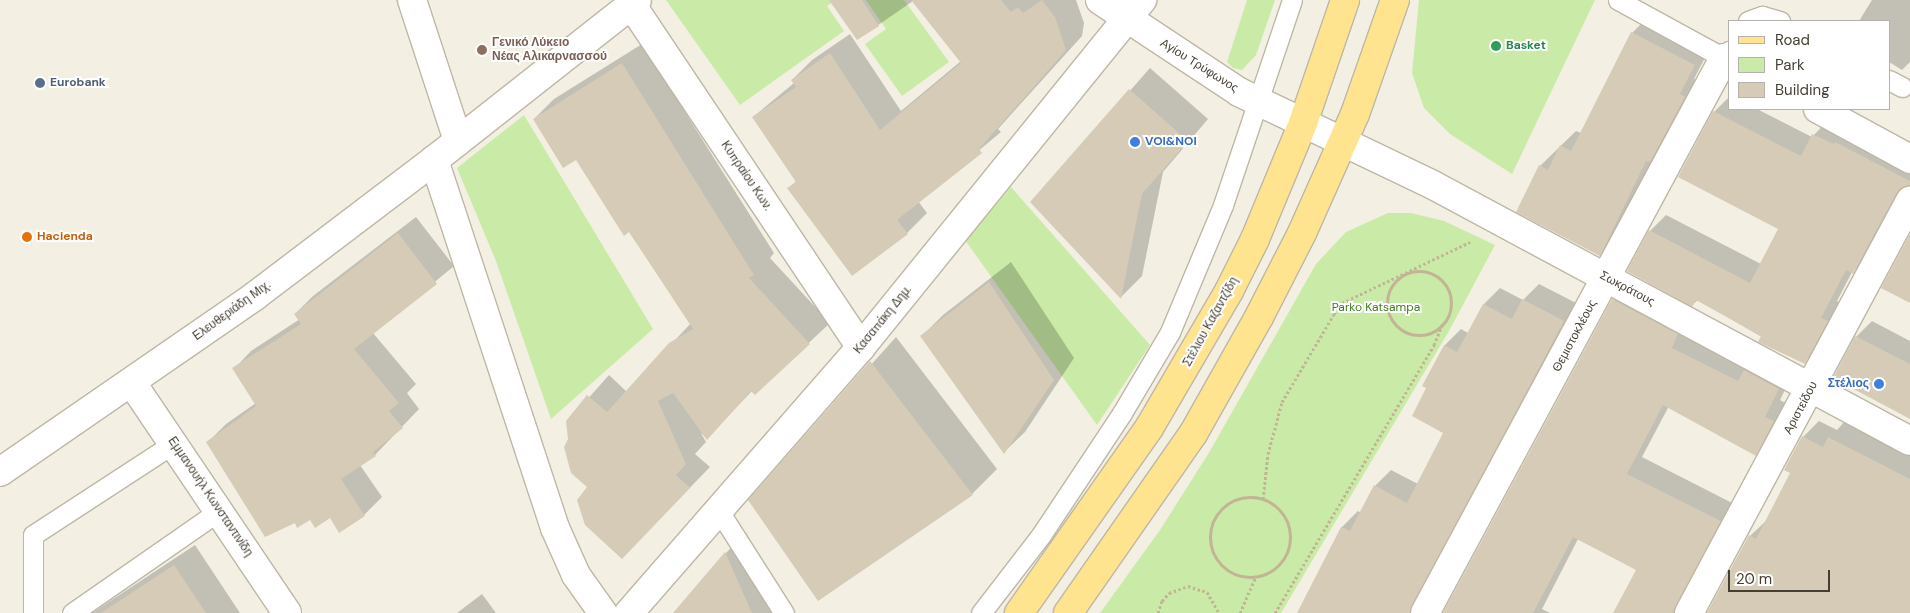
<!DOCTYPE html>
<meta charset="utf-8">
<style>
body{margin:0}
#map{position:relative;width:1910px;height:613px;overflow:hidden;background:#f3efe3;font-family:"DM Sans",sans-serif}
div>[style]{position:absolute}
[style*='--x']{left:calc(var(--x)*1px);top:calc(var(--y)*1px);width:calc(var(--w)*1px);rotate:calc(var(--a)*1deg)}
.green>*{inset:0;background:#caeba7}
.shadow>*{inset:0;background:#0003}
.building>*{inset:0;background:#d5cbb7}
.path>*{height:3px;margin-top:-1.5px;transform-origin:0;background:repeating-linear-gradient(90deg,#c2b495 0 2.5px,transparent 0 5px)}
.path>.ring{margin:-1.5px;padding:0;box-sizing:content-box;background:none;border:3px solid #c2b495;border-radius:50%}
.roads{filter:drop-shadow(1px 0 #bfb7a5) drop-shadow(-1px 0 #bfb7a5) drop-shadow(0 1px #bfb7a5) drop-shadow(0 -1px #bfb7a5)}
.lane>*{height:19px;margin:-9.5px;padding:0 9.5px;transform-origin:9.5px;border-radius:9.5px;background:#fff}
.street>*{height:28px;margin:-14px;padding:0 14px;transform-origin:14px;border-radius:14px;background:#fff}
.primary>*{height:28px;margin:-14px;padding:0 14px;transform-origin:14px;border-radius:14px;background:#ffe490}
.dots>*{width:14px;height:14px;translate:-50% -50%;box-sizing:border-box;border:2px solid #fff;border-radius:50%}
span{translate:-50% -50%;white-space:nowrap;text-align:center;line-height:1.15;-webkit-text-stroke:4px #fff;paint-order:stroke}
.education-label{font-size:12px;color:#785e54;font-weight:700}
.left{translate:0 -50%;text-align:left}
.leisure-label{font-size:12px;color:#27864d;font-weight:700}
.street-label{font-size:12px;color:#453f33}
.service-label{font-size:12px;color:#4e5e75;font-weight:700}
.shop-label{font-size:12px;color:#366cbe;font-weight:700}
.right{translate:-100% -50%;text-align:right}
.food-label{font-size:12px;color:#c56008;font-weight:700}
.park-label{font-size:12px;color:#407b21}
.legend{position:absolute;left:1728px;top:20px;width:162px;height:90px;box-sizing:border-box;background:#fff;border:1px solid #b5b2ad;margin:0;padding:6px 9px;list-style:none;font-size:15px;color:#453f33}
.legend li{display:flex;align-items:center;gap:10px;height:25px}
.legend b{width:25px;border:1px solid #b5b2ad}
.scale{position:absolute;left:1728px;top:570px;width:102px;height:22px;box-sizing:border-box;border:2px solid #453f33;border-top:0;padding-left:6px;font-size:15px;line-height:18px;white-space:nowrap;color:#453f33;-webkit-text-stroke:4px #fff;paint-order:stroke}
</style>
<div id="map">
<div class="green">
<i style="clip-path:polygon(666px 0,836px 0,827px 6px,844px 31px,740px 105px)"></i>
<i style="clip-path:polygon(866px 0,904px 0,949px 62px,902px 96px,865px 44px,886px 29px)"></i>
<i style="clip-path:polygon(1247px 0,1275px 0,1256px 55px,1242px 70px,1233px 68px,1227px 62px)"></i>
<i style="clip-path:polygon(1419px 0,1595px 0,1512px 174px,1450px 134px,1424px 108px,1412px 73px)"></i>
<i style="clip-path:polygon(524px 115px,653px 329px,551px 419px,496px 261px,457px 168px)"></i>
<i style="clip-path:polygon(1011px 187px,1150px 345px,1097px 425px,965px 240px)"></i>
<i style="clip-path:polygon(1388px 213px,1411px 213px,1444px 221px,1495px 245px,1449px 331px,1281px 613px,1100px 613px,1160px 530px,1210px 451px,1316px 264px,1346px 232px)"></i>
</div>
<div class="shadow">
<i style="clip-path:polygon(842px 0,1076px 0,1084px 23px,1082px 36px,998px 129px,1001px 132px,918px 201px,927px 213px,907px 233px,789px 189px,797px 180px,753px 117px,794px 83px,792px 80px,812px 60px,850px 34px,901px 111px,961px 61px,913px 1px,858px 39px)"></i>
<i style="clip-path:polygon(1872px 0,1910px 0,1910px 62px,1902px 70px,1889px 62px,1889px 21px,1859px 21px)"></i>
<i style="clip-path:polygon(1647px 18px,1709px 50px,1694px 79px,1700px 81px,1665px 146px,1656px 155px,1615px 239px,1600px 254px,1540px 166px,1576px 131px,1581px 133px,1632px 33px)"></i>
<i style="clip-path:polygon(642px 44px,774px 253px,770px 258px,830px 323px,755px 393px,752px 391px,707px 438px,701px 433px,706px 442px,695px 454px,710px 467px,642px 537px,588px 487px,570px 440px,568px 421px,609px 375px,627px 392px,691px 323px,630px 230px,577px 158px,534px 119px,554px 99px)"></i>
<i style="clip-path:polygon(1150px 68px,1208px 119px,1163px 172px,1142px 276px,1121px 297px,1032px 202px)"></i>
<i style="clip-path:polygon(1729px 97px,1729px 109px,1757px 109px,1812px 137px,1830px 118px,1910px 157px,1910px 185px,1870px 256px,1852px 272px,1837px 301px,1843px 305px,1821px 346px,1805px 362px,1698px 300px,1692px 305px,1650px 231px,1666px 215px,1761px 264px,1779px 228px,1714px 112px)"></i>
<i style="clip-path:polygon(416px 217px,454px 266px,373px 333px,416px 384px,407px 393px,419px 409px,375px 455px,360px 465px,382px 497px,364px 515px,310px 518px,208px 442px,226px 424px,256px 403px,234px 369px,251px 351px,300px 319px,295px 314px,313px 296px)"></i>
<i style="clip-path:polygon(1011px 262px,1074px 358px,1025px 432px,1004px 452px,922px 336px,943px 315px)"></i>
<i style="clip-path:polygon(1539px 284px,1580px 305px,1433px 611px,1443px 613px,1298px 612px,1342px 527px,1358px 511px,1361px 513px,1375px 486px,1391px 470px,1418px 484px,1445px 433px,1428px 388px,1445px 345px,1461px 329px,1468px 333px,1484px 304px,1500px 288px,1523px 300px)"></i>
<i style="clip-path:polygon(1629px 284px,1794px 372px,1780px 400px,1789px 405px,1771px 438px,1755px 454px,1669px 406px,1642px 457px,1736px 505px,1697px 611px,1707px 613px,1615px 613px,1637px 569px,1578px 539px,1542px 609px,1550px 613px,1443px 613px,1613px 300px)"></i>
<i style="clip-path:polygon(1872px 321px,1910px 341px,1910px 417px,1834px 378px,1856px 337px)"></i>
<i style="clip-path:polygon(896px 337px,997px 469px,972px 494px,750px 500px)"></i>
<i style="clip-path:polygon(1819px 421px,1837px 430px,1845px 421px,1910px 449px,1910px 613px,1707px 613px,1750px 536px,1767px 520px,1792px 472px,1803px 437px)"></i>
<i style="clip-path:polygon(746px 532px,782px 613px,674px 613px,726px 553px)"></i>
<i style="clip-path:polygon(195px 545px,240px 613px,92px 613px)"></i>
<i style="clip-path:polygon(482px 594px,496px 613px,457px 613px)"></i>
</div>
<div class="building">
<i style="clip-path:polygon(829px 0,862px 0,879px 26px,857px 40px)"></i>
<i style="clip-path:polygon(911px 0,1001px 0,1011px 12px,1018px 7px,1023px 13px,1042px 0,1055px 17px,1066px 50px,979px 149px,982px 153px,897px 220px,908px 234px,852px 276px,787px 188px,796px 182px,752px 117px,796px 87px,791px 80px,830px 53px,880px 130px,961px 63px)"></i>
<i style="clip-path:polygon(1631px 32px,1695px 65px,1680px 94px,1685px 97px,1650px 162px,1646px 161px,1600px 256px,1516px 212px,1539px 165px,1548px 170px,1560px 145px,1571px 151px)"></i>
<i style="clip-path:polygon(622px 63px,754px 275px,749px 278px,810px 344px,755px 395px,751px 391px,707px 440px,673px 393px,658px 401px,686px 464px,676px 475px,690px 488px,622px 559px,585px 525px,577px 500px,587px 487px,571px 473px,564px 447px,568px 439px,566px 421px,587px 395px,607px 412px,669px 343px,693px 329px,629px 232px,624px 236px,576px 160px,563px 168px,533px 119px)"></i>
<i style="clip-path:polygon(1129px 89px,1188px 141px,1142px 194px,1121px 299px,1030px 202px)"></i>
<i style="clip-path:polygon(1713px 111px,1801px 156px,1812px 134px,1834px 144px,1835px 142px,1910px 181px,1910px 185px,1896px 194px,1853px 274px,1846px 270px,1821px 318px,1828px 321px,1805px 364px,1758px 342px,1761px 336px,1696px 300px,1692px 307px,1627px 271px,1649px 230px,1750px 283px,1778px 229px,1678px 177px)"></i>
<i style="clip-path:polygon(398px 233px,437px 284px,354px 349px,399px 403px,389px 411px,403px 428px,373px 452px,376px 456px,341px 479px,365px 516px,339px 533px,330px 518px,315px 528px,310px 520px,297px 528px,295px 523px,265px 537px,206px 442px,256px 406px,232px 368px,301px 324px,294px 314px)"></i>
<i style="clip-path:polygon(1910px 234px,1910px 303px,1881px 288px)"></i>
<i style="clip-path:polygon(989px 282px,1054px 380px,1004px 454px,920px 336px)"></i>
<i style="clip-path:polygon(1522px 299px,1564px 321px,1409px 613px,1297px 613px,1341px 527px,1350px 531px,1374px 485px,1407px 503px,1443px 433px,1412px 416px,1426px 388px,1422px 386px,1444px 345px,1457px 352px,1483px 304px,1512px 319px)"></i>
<i style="clip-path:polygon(1612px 299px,1678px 334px,1672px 348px,1738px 381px,1744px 370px,1779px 389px,1765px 417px,1774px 421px,1756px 456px,1663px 405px,1627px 474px,1721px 521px,1673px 613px,1613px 613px,1636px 570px,1573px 537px,1533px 613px,1443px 613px)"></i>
<i style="clip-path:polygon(1855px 336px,1910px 364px,1910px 419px,1833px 378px)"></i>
<i style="clip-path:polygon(870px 361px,973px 495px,818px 601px,748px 500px)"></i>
<i style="clip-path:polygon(1802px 436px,1823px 447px,1828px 437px,1910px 479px,1910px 613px,1707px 613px,1749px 535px,1756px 539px,1790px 473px,1784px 470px)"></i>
<i style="clip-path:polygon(725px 552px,752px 613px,673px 613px)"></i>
<i style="clip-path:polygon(174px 565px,206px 613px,101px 613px)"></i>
</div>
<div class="path">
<i class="ring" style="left:1387px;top:271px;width:61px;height:61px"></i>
<i class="ring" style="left:1210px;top:497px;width:77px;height:77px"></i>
<i style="--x:1263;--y:499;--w:45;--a:-83.7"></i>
<i style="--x:1268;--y:454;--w:54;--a:-74.9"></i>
<i style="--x:1282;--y:402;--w:102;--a:-59.4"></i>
<i style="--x:1334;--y:314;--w:14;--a:-54"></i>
<i style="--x:1342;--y:303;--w:142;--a:-25.5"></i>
<i style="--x:1158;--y:613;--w:13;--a:-72"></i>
<i style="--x:1162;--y:601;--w:11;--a:-49"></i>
<i style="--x:1169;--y:593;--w:20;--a:-20"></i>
<i style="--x:1188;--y:586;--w:20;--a:18"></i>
<i style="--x:1207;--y:592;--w:24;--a:60"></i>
<i style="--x:1240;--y:613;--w:40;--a:-66.6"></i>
<i style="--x:1275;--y:613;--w:312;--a:-59.3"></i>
<i style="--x:1434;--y:345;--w:24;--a:-68"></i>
</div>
<div class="roads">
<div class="lane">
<i style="--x:1618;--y:0;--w:121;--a:28.7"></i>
<i style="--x:1724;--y:58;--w:9;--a:-54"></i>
<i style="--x:1748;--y:21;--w:15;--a:-20"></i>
<i style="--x:1762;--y:16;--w:19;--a:16"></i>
<i style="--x:1889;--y:80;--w:15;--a:28"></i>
<i style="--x:719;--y:511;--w:121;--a:57.5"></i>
<i style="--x:33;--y:613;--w:78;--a:-90"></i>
<i style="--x:33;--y:535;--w:168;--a:-33.1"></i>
<i style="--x:72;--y:613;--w:179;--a:-34.8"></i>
<i style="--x:981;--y:613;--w:98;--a:-52.4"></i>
<i style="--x:1041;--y:535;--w:146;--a:-56.4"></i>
<i style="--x:1122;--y:413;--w:94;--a:-59.3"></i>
<i style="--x:1170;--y:332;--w:138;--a:-67.3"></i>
<i style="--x:1223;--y:205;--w:216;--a:-71.4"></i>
</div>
<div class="street">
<i style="--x:412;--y:0;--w:148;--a:71.9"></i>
<i style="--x:1100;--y:0;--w:167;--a:33.5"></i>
<i style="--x:1239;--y:92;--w:215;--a:25.6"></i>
<i style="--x:1433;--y:185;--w:541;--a:28.22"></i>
<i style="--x:631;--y:4;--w:413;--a:56.2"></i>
<i style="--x:1818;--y:109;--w:105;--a:28.5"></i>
<i style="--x:434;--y:160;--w:387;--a:71.8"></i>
<i style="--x:555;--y:528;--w:51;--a:65.9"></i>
<i style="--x:576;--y:575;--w:47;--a:54.6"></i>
<i style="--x:132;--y:383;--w:277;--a:56"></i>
<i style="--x:0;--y:472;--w:310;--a:-34.6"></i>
<i style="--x:255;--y:296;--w:225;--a:-37.2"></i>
<i style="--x:434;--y:160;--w:258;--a:-38.2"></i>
<i style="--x:629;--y:613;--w:353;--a:-48.9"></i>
<i style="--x:861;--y:347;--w:447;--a:-51"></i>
<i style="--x:1425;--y:613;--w:630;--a:-61.69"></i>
<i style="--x:1724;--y:58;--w:5;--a:22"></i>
<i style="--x:1689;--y:613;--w:468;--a:-61.8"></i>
</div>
<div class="primary">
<i style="--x:1019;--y:613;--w:226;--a:-54.9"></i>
<i style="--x:1149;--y:428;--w:159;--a:-59.7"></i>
<i style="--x:1229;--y:291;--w:58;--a:-63.4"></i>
<i style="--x:1255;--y:239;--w:126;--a:-67.5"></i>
<i style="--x:1303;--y:123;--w:130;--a:-71.1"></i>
<i style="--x:1068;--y:613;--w:218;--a:-55.1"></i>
<i style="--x:1193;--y:434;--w:134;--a:-60.6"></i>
<i style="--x:1259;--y:317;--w:94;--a:-62.9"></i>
<i style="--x:1302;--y:233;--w:130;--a:-66"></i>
<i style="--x:1355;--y:114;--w:121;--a:-70.7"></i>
</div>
</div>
<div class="dots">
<i style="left:1496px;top:46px;background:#2e9e5b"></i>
<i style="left:482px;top:50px;background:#8d6e63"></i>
<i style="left:40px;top:83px;background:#5c6f8a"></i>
<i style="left:1135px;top:142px;background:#3f7fe0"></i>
<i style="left:27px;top:237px;background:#e8710a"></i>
<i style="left:1879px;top:384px;background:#3f7fe0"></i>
</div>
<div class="education-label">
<span class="left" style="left:492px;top:50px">Γενικό Λύκειο<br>Νέας Αλικαρνασσού</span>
</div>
<div class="leisure-label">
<span class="left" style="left:1506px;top:46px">Basket</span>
</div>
<div class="street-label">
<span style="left:1199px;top:66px;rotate:32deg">Αγίου Τρύφωνος</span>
<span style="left:746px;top:176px;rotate:56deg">Κυπραίου Κων.</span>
<span style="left:1627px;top:289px;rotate:28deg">Σωκράτους</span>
<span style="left:232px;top:311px;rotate:-36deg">Ελευθεριάδη Μιχ.</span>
<span style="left:883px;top:320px;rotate:-51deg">Κασαπάκη Δημ.</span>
<span style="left:1211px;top:322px;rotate:-61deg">Στέλιου Καζαντζίδη</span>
<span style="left:1575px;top:336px;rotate:-62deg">Θεμιστοκλέους</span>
<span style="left:1801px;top:408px;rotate:-62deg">Αριστείδου</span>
<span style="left:210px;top:497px;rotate:56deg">Εμμανουήλ Κωνσταντινίδη</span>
</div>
<div class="service-label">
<span class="left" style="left:50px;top:83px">Eurobank</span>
</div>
<div class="shop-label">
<span class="left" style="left:1145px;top:142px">VOI&amp;NOI</span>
<span class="right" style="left:1869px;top:384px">Στέλιος</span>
</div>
<div class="food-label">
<span class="left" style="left:37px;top:237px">Hacienda</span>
</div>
<div class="park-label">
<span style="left:1376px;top:308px">Parko Katsampa</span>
</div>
<ul class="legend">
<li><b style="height:6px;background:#ffe490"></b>Road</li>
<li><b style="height:14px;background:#caeba7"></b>Park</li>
<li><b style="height:14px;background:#d5cbb7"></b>Building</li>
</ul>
<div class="scale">20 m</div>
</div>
